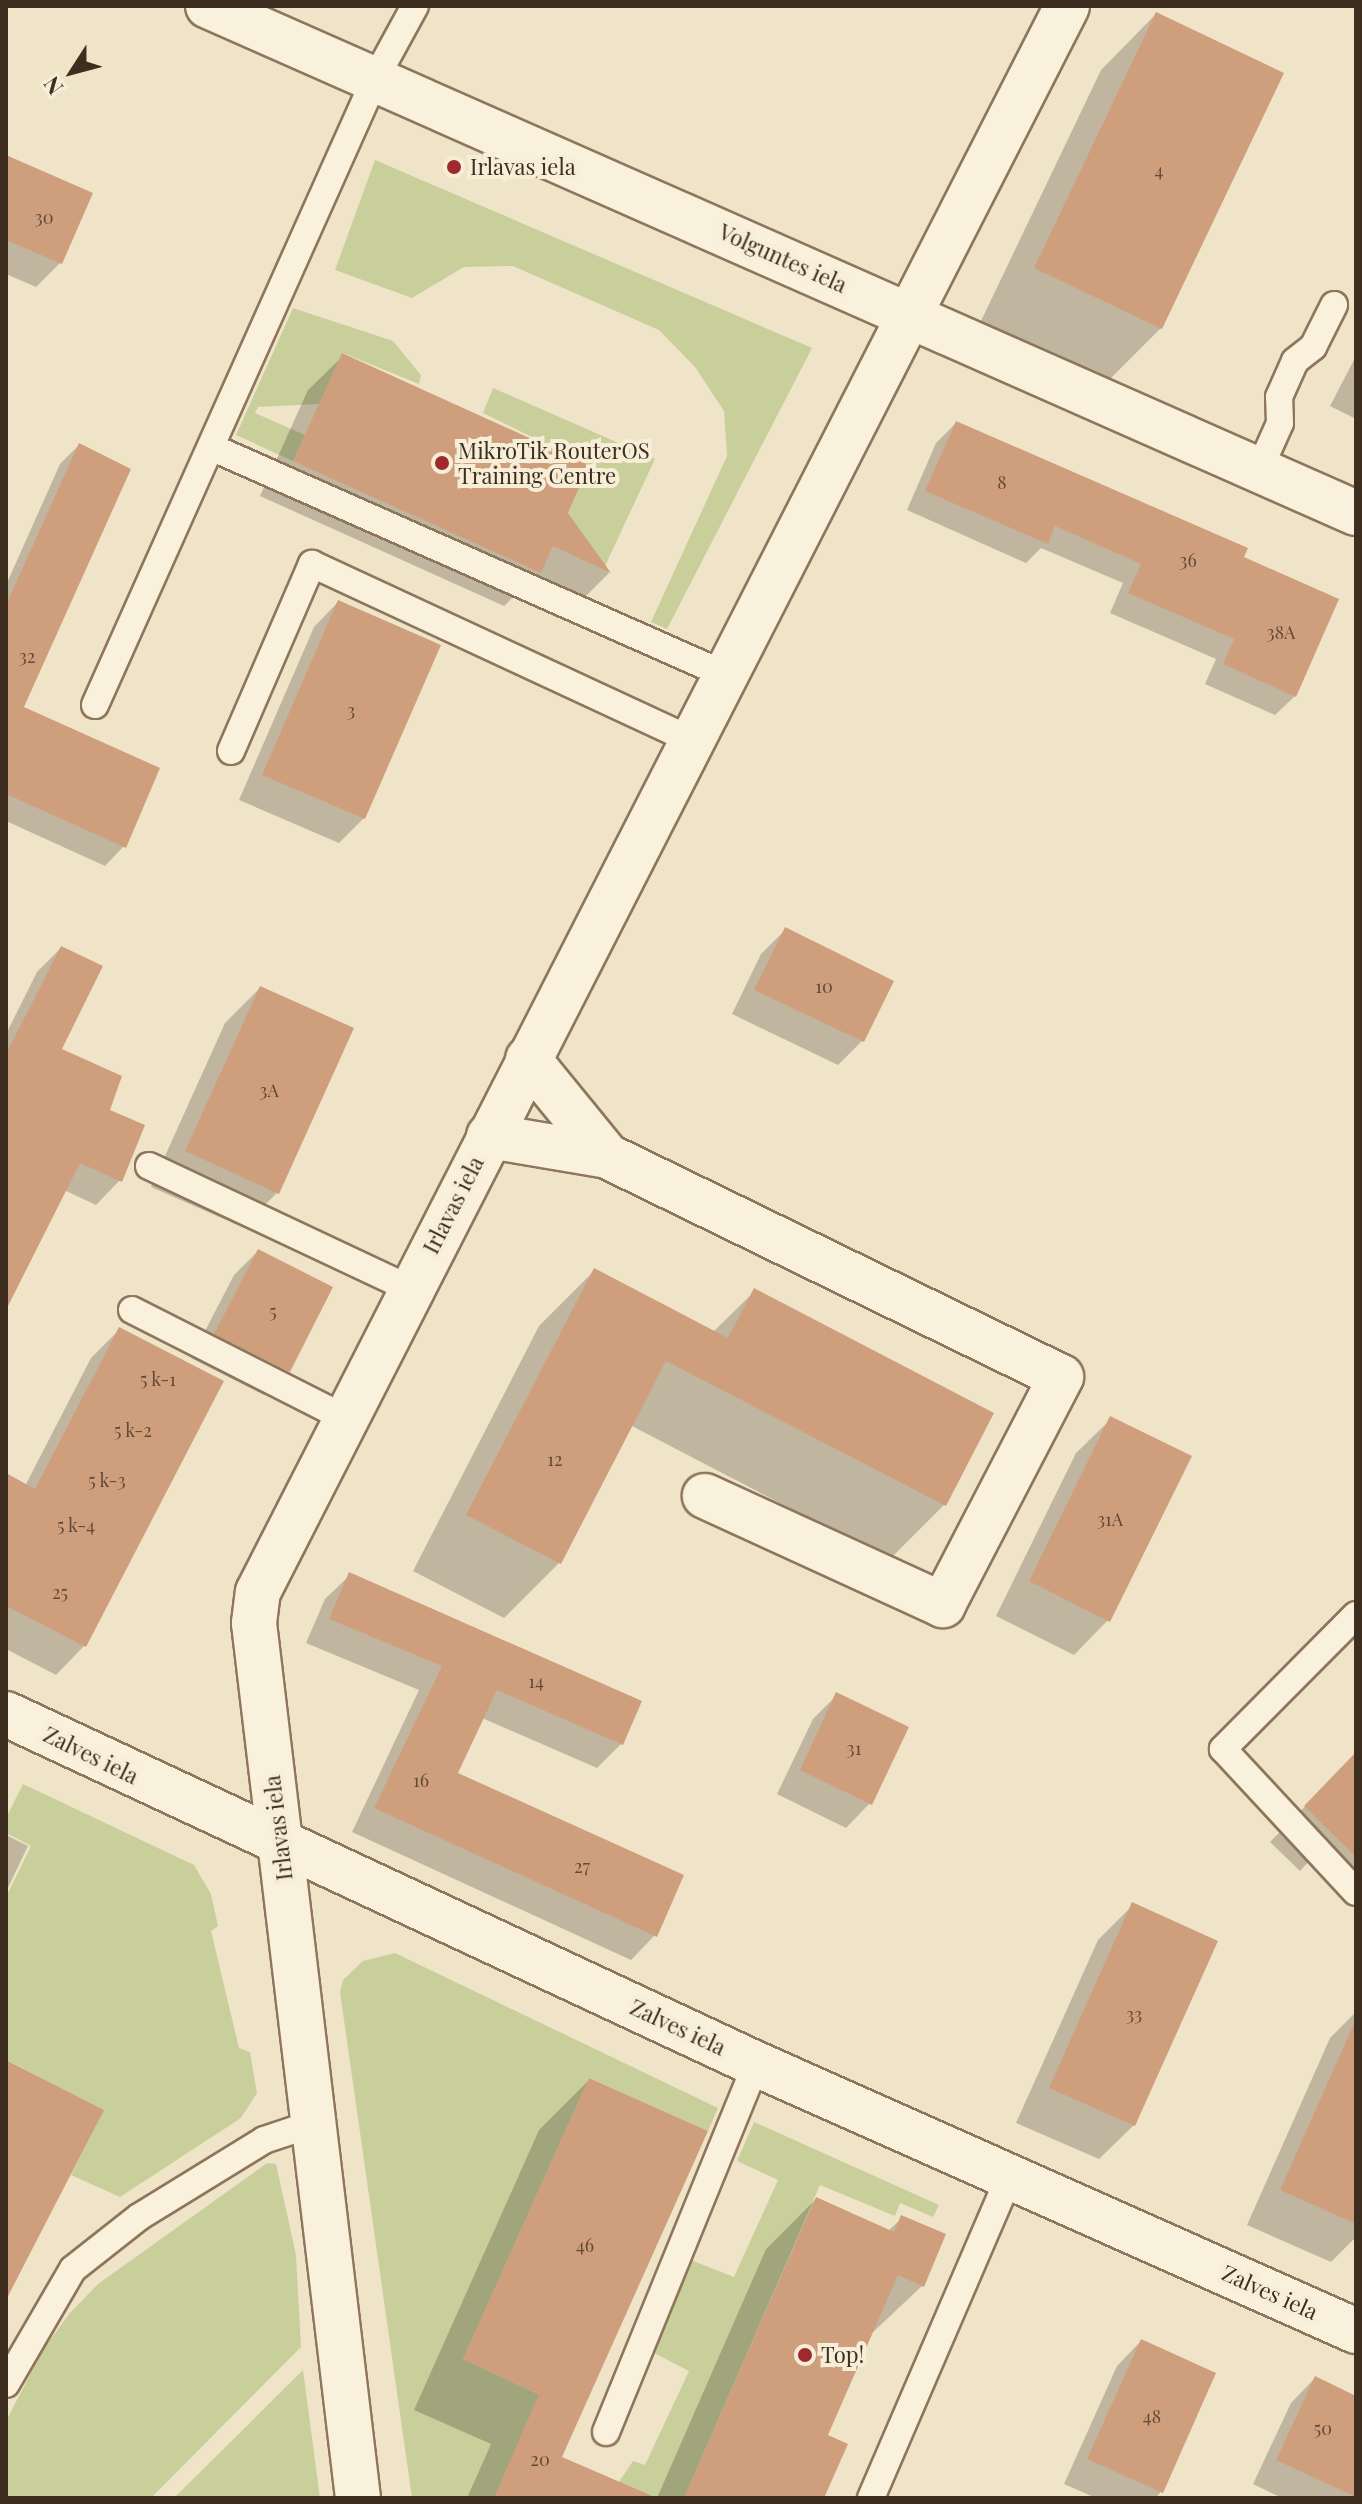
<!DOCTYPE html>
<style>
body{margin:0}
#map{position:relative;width:1362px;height:2504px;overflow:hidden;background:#f0e4c8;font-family:"Playfair Display",serif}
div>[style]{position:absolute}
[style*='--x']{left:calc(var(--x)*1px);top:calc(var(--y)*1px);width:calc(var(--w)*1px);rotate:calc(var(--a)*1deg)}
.green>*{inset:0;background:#c9cf9b}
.shadow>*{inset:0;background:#0003}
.building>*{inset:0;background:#cf9f7d}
.roads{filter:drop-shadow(2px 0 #8d765c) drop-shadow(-2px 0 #8d765c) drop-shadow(0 2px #8d765c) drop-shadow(0 -2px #8d765c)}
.service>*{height:26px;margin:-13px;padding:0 13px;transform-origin:13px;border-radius:13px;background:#faf1dc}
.minor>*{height:44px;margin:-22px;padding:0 22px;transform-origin:22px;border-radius:22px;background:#faf1dc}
.tertiary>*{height:44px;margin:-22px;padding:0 22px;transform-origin:22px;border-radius:22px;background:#faf1dc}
.dots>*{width:22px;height:22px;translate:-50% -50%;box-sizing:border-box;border:4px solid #f7eed8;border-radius:50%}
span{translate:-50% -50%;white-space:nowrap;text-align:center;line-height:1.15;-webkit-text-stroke:8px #f7eed8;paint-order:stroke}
.number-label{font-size:18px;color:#624a37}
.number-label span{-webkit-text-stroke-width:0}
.poi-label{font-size:22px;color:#3d2e20}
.left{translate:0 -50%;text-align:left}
.street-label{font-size:22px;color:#3d2e20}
.frame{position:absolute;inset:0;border:8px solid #3d2e20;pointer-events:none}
.north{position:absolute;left:32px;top:32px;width:80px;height:80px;-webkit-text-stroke:6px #f7eed8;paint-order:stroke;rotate:234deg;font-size:22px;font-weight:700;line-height:32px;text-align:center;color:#3d2e20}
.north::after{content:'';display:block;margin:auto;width:28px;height:36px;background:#3d2e20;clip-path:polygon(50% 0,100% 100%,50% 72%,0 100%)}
</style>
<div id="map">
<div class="green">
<i style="clip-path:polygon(375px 160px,812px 348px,667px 629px,651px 622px,727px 456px,724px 411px,695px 367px,659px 330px,513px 266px,464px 267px,412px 298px,335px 270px)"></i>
<i style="clip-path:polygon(293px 308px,393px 341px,421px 375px,419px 384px,343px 353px,320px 404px,258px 407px,255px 413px,305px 435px,293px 461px,236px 435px)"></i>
<i style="clip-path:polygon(493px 388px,655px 459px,605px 566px,566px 516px,589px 465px,483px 413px)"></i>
<i style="clip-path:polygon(23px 1784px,194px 1865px,211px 1894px,218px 1926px,211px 1931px,239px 2048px,250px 2052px,257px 2093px,241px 2118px,120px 2197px,71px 2175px,103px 2110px,9px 2061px,6px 2065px,6px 1897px,31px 1846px,6px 1833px,6px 1818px)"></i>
<i style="clip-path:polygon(395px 1953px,718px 2108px,708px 2131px,589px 2078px,463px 2359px,542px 2396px,497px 2498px,412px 2498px,340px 1992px,343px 1980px,363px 1961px)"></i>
<i style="clip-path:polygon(754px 2122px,939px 2205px,933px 2217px,900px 2203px,895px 2216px,820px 2185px,684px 2498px,608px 2498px,633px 2461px,645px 2465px,689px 2371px,650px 2351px,691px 2260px,734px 2277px,778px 2180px,737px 2161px)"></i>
<i style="clip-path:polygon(267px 2163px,276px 2164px,296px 2255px,301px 2347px,151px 2498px,6px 2498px,6px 2421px,44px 2348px,70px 2313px,98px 2284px)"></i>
<i style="clip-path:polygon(303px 2370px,320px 2498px,174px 2498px)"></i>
</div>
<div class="shadow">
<i style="clip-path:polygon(1156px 14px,1161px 328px,1106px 383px,980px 323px,1101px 70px)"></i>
<i style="clip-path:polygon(6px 158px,60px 263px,36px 287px,6px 274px)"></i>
<i style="clip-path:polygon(343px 356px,565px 513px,609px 573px,575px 607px,526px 584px,504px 606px,260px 496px,308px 390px)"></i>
<i style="clip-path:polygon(1356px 356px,1356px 419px,1330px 406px)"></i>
<i style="clip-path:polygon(956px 423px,1242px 558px,1295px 696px,1275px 715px,1205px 684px,1216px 659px,1110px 613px,1123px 583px,1041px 548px,1026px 563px,907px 510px,936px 443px)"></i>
<i style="clip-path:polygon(79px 445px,22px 708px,124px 846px,105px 866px,6px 821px,6px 585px,60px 464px)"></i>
<i style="clip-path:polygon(338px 602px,364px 818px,339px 843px,239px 800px,314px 627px)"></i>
<i style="clip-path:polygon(785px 930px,892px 982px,862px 1041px,838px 1065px,732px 1014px,761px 954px)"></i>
<i style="clip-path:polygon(61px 948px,60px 1050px,107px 1111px,120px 1180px,96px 1205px,64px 1190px,6px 1291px,6px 1034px,37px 972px)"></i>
<i style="clip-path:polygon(260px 988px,277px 1193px,242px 1227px,151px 1187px,225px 1023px)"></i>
<i style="clip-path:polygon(258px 1251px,288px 1371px,264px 1395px,191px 1358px,234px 1275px)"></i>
<i style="clip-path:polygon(594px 1271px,713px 1332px,755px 1291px,944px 1505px,889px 1560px,630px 1425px,559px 1563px,504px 1618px,413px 1571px,539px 1326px)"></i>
<i style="clip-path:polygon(120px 1329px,221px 1382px,84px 1646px,56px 1675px,6px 1649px,6px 1476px,25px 1486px,91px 1358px)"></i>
<i style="clip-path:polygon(1111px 1419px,1108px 1620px,1074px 1655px,996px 1616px,1076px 1453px)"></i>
<i style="clip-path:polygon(350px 1575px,621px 1744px,597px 1768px,482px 1718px,455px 1774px,655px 1935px,631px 1960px,352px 1832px,419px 1690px,306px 1643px,325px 1599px)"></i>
<i style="clip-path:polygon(837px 1695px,870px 1803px,846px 1828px,777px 1794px,813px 1719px)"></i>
<i style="clip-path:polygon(1356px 1755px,1356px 1907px,1310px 1860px,1300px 1871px,1270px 1842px)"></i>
<i style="clip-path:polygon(6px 1835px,28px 1846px,6px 1892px)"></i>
<i style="clip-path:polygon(1133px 1905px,1134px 2125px,1099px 2159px,1016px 2123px,1098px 1940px)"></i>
<i style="clip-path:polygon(1356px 2012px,1356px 2237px,1331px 2262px,1247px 2225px,1330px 2038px)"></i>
<i style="clip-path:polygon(589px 2080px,560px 2458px,652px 2498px,467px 2498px,491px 2444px,414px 2410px,539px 2130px)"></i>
<i style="clip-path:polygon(816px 2199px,888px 2231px,902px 2218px,922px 2286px,870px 2335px,825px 2436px,822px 2498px,657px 2498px,766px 2249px)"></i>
<i style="clip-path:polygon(1141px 2341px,1161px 2492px,1155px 2498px,1096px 2498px,1064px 2484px,1117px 2366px)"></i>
<i style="clip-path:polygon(1315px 2378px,1356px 2398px,1356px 2498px,1282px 2498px,1253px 2484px,1291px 2403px)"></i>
</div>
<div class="building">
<i style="clip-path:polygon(1156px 12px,1284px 73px,1162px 329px,1034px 268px)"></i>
<i style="clip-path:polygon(6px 155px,93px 193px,62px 264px,6px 240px)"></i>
<i style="clip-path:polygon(342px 353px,589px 465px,568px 513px,611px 573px,553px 546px,541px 573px,293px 461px)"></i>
<i style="clip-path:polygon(956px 421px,1248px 548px,1244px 557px,1339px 599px,1296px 697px,1223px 664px,1234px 639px,1128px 593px,1141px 564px,1055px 526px,1048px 544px,925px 491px)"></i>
<i style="clip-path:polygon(79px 443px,131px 469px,24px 707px,160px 768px,126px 848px,6px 794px,6px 605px)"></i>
<i style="clip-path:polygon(338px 600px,441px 645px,365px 819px,262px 775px)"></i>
<i style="clip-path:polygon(785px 927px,894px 981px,864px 1042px,754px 990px)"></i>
<i style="clip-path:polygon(61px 946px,103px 966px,62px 1049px,122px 1076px,110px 1110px,145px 1125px,122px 1182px,80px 1163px,6px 1310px,6px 1054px)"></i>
<i style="clip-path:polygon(260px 986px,354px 1028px,279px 1194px,185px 1151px)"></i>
<i style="clip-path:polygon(258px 1249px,333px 1287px,290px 1372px,214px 1334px)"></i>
<i style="clip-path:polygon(594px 1268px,728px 1338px,754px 1288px,994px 1413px,946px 1506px,666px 1361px,561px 1564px,466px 1515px)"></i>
<i style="clip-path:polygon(119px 1327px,224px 1381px,86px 1647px,6px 1606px,6px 1473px,35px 1489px)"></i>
<i style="clip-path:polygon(1110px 1416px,1192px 1456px,1110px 1622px,1029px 1581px)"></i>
<i style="clip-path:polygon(349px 1572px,642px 1701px,623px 1745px,497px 1690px,458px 1773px,684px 1875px,657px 1937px,374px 1808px,442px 1666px,329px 1619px)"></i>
<i style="clip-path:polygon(836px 1692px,909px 1727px,872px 1805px,800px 1770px)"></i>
<i style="clip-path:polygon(1356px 1752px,1356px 1857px,1304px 1806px)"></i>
<i style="clip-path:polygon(1132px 1902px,1218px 1941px,1135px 2126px,1049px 2088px)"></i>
<i style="clip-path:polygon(1356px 2019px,1356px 2224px,1280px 2190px)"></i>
<i style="clip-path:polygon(6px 2060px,104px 2110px,6px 2300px)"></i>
<i style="clip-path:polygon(589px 2078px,708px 2131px,562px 2457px,657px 2498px,494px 2498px,539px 2394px,463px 2359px)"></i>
<i style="clip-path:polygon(816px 2197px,894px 2232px,901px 2215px,946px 2234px,924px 2287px,898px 2275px,828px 2435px,848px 2444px,824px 2498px,684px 2498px)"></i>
<i style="clip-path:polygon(1141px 2339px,1216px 2373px,1163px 2493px,1087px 2459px)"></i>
<i style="clip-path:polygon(1315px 2376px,1356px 2396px,1356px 2497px,1276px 2460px)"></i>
</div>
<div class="roads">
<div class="service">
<i style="--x:211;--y:447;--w:563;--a:23.88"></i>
<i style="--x:1259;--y:470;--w:51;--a:-65.9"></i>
<i style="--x:1280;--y:423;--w:26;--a:-92"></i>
<i style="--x:1279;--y:397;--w:39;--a:-66"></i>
<i style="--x:1295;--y:361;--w:23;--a:-38"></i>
<i style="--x:1313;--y:347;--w:47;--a:-63.4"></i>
<i style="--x:95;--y:705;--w:686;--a:-65.9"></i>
<i style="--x:375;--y:79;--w:83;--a:-61.3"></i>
<i style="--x:231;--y:751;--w:204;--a:-66.6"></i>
<i style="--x:312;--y:564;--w:419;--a:24.9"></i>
<i style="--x:149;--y:1166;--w:289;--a:25.2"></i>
<i style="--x:132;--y:1310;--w:239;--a:26.9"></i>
<i style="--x:1356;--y:1615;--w:189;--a:134.8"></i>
<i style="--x:1223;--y:1749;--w:195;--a:47.1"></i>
<i style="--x:6;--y:2384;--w:133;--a:-59.8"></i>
<i style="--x:73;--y:2269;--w:84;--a:-38.2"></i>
<i style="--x:139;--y:2217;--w:147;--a:-31.6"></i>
<i style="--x:264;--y:2140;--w:51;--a:-18.4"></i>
<i style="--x:606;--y:2432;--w:397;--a:-67.8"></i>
<i style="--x:871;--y:2498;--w:349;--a:-66.7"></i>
</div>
<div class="minor">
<i style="--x:528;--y:1059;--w:125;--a:50.8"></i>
<i style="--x:607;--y:1156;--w:505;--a:25.96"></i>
<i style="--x:1061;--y:1377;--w:257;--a:117.4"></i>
<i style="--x:943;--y:1605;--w:262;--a:-155.4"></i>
<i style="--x:489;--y:1136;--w:120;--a:9.6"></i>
<i style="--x:6;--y:1714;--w:828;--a:25.02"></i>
<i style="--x:756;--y:2064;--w:657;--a:23.99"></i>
<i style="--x:358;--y:2498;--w:881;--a:-96.78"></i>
<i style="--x:254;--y:1623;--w:31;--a:-83"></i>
<i style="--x:258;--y:1592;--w:1780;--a:-62.97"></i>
</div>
<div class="tertiary">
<i style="--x:208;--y:6;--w:1255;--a:23.83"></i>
</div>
</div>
<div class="dots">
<i style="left:454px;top:167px;background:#9e2a2b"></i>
<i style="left:442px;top:463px;background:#9e2a2b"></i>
<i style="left:805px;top:2355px;background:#9e2a2b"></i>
</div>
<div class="number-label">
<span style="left:1159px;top:170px">4</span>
<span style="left:44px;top:217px">30</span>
<span style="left:1002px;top:482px">8</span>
<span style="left:1188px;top:560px">36</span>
<span style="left:1281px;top:632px">38A</span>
<span style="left:27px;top:656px">32</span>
<span style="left:351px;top:710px">3</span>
<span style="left:824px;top:986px">10</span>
<span style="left:269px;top:1090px">3A</span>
<span style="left:273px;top:1311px">5</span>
<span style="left:158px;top:1379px">5 k-1</span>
<span style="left:133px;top:1430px">5 k-2</span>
<span style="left:555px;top:1459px">12</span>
<span style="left:107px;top:1480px">5 k-3</span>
<span style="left:1110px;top:1519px">31A</span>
<span style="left:76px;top:1525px">5 k-4</span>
<span style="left:60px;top:1592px">25</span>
<span style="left:536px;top:1681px">14</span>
<span style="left:854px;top:1748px">31</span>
<span style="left:421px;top:1780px">16</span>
<span style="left:582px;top:1866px">27</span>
<span style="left:1134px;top:2014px">33</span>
<span style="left:585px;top:2245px">46</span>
<span style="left:1152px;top:2416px">48</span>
<span style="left:1323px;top:2428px">50</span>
<span style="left:540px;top:2459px">20</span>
</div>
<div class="poi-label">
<span class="left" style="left:470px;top:167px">Irlavas iela</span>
<span class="left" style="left:458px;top:463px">MikroTik RouterOS<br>Training Centre</span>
<span class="left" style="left:821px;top:2355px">Top!</span>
</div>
<div class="street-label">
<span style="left:783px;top:258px;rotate:24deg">Volguntes iela</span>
<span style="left:453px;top:1205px;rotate:-63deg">Irlavas iela</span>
<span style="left:91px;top:1755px;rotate:26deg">Zalves iela</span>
<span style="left:278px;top:1828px;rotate:-97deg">Irlavas iela</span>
<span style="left:678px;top:2027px;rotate:25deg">Zalves iela</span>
<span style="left:1270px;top:2292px;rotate:24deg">Zalves iela</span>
</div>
<div class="frame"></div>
<div class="north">N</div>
</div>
